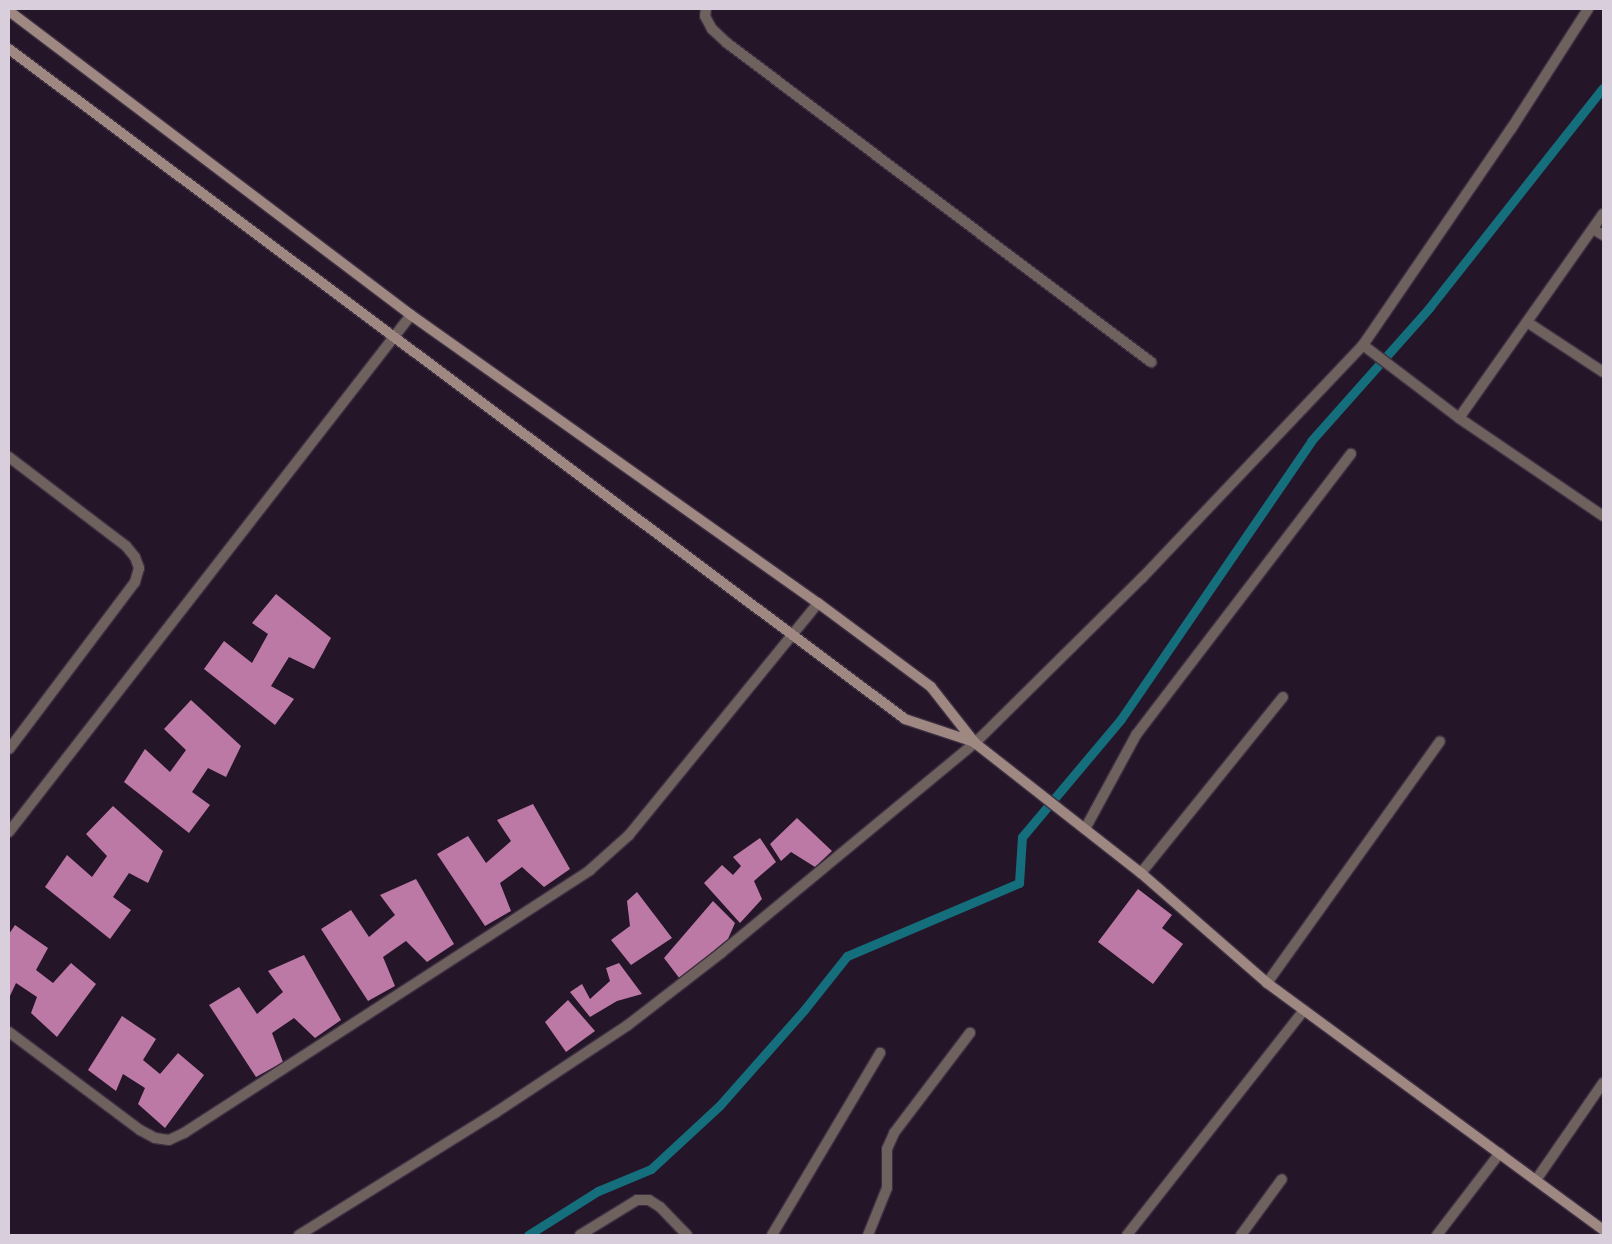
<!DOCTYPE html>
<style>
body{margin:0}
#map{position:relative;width:1612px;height:1244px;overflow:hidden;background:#241529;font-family:Ubuntu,sans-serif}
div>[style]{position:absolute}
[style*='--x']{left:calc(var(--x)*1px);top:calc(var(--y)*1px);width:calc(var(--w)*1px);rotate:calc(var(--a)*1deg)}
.stream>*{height:9px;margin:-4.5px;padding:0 4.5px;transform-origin:4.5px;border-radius:4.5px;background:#146e7c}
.building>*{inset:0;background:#bd79a5}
.roads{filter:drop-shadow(1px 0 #3d2f42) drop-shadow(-1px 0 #3d2f42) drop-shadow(0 1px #3d2f42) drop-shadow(0 -1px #3d2f42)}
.street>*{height:10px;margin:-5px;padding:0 5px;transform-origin:5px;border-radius:5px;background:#6f615d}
.secondary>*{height:10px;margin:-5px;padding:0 5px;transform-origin:5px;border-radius:5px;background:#9f8882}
span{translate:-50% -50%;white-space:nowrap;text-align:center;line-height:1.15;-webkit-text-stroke:5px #0a040c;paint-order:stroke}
.frame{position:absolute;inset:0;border:10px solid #d8cedc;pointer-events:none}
</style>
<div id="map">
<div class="stream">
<i style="--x:528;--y:1235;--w:83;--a:-32.2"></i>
<i style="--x:598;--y:1191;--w:57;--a:-22.5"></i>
<i style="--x:651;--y:1169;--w:94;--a:-42.8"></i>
<i style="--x:720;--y:1105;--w:127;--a:-48.5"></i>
<i style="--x:804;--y:1010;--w:69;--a:-51.5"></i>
<i style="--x:847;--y:956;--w:187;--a:-23"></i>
<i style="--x:1019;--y:883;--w:46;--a:-86.3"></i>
<i style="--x:1022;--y:837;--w:154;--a:-50"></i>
<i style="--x:1121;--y:719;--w:337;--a:-55.6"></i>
<i style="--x:1311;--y:441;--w:178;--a:-48.4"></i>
<i style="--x:1429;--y:308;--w:280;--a:-51.7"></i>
</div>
<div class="building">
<i style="clip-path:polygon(276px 594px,331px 638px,314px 669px,289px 657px,271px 686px,294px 699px,275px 725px,204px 669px,224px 641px,252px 663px,268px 634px,252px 623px)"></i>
<i style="clip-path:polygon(191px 700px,241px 746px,226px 777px,208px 768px,192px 792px,210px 805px,189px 833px,124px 782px,145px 749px,170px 772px,186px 750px,164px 729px)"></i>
<i style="clip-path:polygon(533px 804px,570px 869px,544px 887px,522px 867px,500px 883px,511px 911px,485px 926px,437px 854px,468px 836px,486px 863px,511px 841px,497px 820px)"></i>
<i style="clip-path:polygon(113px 806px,163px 851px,148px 883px,129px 873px,113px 897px,131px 910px,110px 939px,45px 887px,67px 855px,92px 877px,107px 856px,86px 834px)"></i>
<i style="clip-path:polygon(797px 818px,832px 851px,815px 867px,791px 852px,781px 861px,770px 844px)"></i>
<i style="clip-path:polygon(760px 838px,776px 862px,754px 881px,762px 899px,740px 923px,704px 883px,722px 865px,733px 875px,741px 866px,733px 857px)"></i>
<i style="clip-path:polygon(416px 879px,454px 944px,427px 962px,406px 941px,383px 957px,395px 986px,368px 1001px,321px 929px,351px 910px,369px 937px,395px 915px,380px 895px)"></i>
<i style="clip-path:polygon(1138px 889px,1172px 915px,1162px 928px,1183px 944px,1153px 984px,1098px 942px)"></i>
<i style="clip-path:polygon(637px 892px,672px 938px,631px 965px,611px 940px,630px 926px,627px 901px)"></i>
<i style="clip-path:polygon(713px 901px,735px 923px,728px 939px,680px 979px,664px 958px)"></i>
<i style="clip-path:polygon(15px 925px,48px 948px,36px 970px,53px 983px,71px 963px,96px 984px,57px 1037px,31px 1013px,37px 997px,16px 983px,9px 998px,9px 934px)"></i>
<i style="clip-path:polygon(304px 955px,341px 1020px,315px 1038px,294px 1018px,272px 1033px,283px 1062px,256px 1077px,209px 1005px,239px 987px,257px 1014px,283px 992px,268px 971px)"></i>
<i style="clip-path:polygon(619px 963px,642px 994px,617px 1001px,590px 1017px,570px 992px,582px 984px,590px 999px,610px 981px,606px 968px)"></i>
<i style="clip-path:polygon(568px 1000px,595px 1031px,566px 1052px,545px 1022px)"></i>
<i style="clip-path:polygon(122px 1016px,156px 1039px,143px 1060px,160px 1074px,178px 1053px,204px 1075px,165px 1128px,138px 1104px,145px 1088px,123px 1074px,116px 1091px,88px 1070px)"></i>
</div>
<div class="roads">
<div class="street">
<i style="--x:706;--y:9;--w:7;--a:98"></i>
<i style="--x:705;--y:16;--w:15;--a:62"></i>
<i style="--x:712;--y:29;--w:21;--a:43"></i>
<i style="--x:727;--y:43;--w:531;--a:36.96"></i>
<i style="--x:1593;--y:229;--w:12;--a:31"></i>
<i style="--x:1527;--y:322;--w:91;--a:33.3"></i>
<i style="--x:1363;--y:345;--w:121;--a:37.2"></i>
<i style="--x:1459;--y:418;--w:174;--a:34.2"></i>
<i style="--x:1459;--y:418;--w:250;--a:-54.8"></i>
<i style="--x:9;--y:457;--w:147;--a:37.3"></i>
<i style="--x:126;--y:546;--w:14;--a:51"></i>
<i style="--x:135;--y:557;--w:12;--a:70"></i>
<i style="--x:139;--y:568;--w:15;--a:106"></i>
<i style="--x:135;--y:582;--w:209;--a:127"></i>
<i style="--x:1085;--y:829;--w:107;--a:-61.5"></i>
<i style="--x:1136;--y:735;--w:354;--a:-52.6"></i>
<i style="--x:9;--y:832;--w:655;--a:-52.13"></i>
<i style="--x:1141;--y:873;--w:226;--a:-51.1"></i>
<i style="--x:1267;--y:983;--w:297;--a:-54.4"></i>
<i style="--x:9;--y:1032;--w:164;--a:36.8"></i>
<i style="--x:140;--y:1130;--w:17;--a:28"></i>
<i style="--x:155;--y:1138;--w:14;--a:8"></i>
<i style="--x:169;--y:1140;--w:17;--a:-25"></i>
<i style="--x:184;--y:1133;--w:484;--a:-32.9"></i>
<i style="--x:590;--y:870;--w:52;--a:-41.9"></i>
<i style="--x:629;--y:835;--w:299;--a:-50.8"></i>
<i style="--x:1536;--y:1180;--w:118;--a:-55.4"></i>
<i style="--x:299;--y:1235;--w:231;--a:-31.9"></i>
<i style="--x:495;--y:1113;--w:159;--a:-33.5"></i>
<i style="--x:628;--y:1025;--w:118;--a:-37.7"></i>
<i style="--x:721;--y:953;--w:330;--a:-39.6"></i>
<i style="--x:975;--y:743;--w:235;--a:-44.7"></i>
<i style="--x:1142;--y:578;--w:321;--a:-46.5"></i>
<i style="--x:1363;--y:345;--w:262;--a:-55.6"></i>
<i style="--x:1511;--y:129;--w:143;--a:-57.3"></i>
<i style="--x:580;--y:1235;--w:67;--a:-31.6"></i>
<i style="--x:637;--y:1200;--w:12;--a:0"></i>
<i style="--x:649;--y:1200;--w:13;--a:32"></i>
<i style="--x:660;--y:1207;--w:39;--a:46"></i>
<i style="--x:772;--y:1235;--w:212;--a:-59.3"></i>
<i style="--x:868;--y:1235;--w:51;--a:-68"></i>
<i style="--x:887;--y:1188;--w:39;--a:-90"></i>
<i style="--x:887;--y:1149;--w:17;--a:-66"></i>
<i style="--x:894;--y:1133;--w:126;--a:-52.8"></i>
<i style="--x:1127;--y:1235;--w:286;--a:-51.8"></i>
<i style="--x:1241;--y:1235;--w:69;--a:-53.8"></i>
<i style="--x:1437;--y:1235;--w:103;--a:-52.5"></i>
</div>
<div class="secondary">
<i style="--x:9;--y:11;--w:504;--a:37.1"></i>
<i style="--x:411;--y:315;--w:499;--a:35.3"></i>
<i style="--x:818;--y:603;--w:141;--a:36.6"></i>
<i style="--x:931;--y:687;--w:71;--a:51.8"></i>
<i style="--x:975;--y:743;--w:211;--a:38.1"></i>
<i style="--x:1141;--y:873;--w:167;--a:41.1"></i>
<i style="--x:1267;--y:983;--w:417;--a:36.3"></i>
<i style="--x:9;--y:49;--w:1119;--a:36.79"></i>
<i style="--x:905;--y:719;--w:73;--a:18.4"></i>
</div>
</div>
<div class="frame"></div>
</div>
